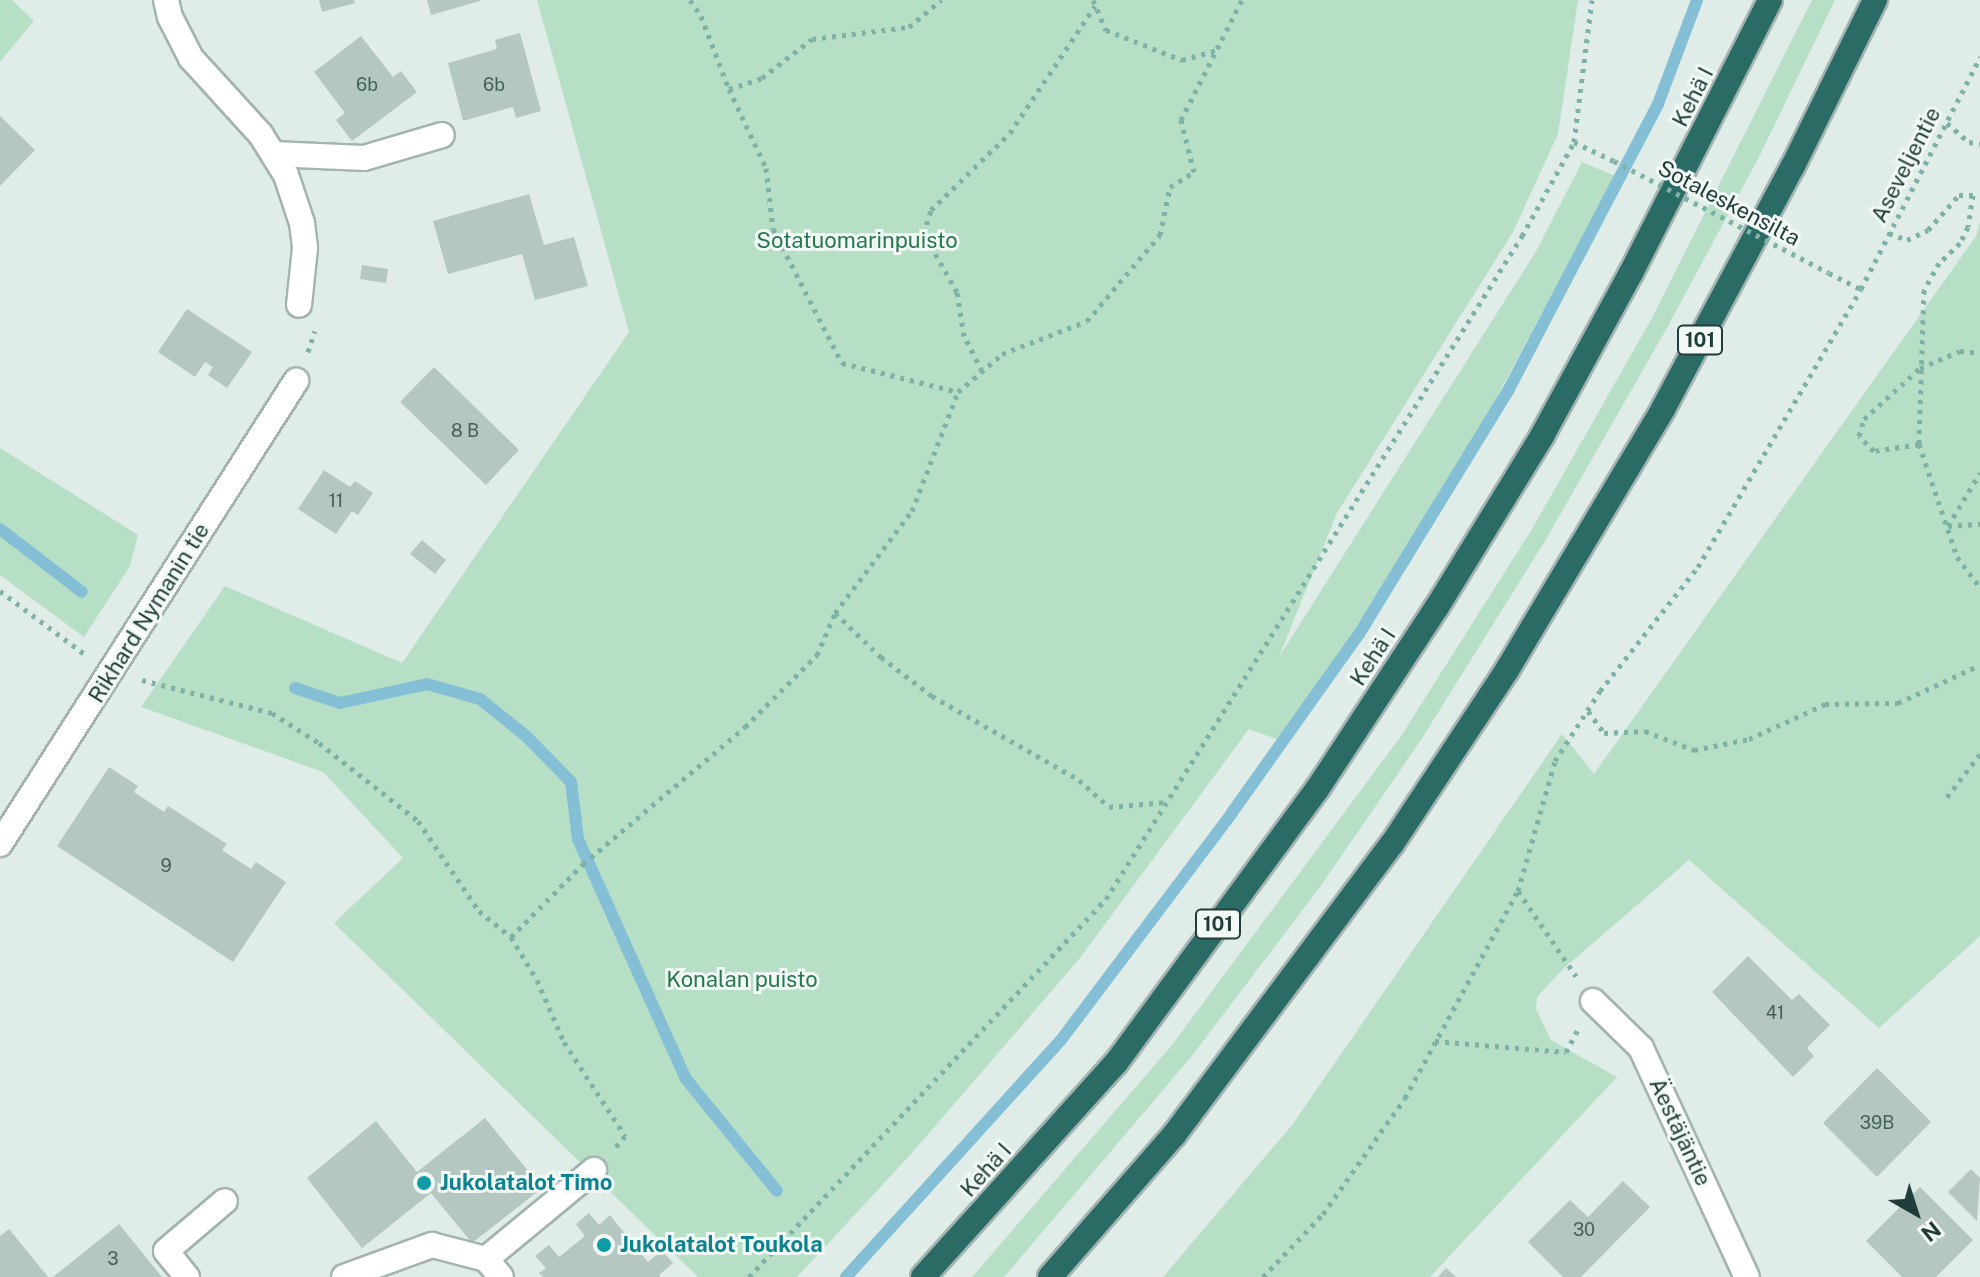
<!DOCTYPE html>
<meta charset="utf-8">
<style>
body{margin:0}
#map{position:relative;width:1980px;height:1277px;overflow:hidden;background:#e0ece8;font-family:"Public Sans",sans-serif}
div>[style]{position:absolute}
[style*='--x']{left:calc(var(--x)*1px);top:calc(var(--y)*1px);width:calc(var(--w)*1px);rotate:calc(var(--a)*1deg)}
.green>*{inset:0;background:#b7dfc6}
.stream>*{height:12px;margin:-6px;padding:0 6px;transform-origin:6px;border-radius:6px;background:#84bfd5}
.building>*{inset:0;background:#b5c7c1}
.path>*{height:5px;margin-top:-2.5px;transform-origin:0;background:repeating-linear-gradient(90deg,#7eb2a7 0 4px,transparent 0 10px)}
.roads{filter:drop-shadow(2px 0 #a3b4b0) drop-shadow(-2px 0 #a3b4b0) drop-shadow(0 2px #a3b4b0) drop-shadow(0 -2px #a3b4b0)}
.minor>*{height:24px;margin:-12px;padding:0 12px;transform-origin:12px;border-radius:12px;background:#fff}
.highway>*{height:24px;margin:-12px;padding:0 12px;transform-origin:12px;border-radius:12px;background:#2a6b65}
.path-bridge>*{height:5px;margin-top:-2.5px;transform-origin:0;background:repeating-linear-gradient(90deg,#7eb2a7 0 4px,transparent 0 10px)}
.dots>*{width:22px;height:22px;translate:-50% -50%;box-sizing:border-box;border:4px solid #f1f8f5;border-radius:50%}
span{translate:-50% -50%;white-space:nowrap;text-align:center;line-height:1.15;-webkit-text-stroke:6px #f1f8f5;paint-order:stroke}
.number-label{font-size:18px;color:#45605b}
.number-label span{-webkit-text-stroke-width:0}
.shield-label span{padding:2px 6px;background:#f1f8f5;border:2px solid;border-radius:6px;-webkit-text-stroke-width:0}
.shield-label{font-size:20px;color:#203d39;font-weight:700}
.street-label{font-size:22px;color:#203d39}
.park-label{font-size:22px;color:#27774f}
.culture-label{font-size:22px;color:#0d838f;font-weight:700}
.left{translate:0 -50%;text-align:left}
.north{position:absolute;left:1876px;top:1173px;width:80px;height:80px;-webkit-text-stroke:6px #f1f8f5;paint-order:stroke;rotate:141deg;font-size:22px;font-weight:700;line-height:32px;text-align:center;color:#203d39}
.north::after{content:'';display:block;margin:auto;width:28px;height:36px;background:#203d39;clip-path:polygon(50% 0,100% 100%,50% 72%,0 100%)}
</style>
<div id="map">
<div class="green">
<i style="clip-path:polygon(0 0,12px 0,34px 21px,0 62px)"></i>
<i style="clip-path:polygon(537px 0,1578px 0,1558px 134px,1513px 232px,1337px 513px,1279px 657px,1535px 253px,1582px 162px,1615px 176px,1481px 427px,1284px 742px,1249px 729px,1080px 958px,912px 1153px,797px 1277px,698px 1277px,334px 923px,403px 858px,323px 772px,141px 707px,225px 586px,402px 663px,629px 332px)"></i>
<i style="clip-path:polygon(1812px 0,1835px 0,1761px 153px,1667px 328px,1545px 541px,1421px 740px,1320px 887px,1191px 1057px,1004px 1277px,972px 1277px,1172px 1045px,1401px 736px,1532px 529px,1652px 318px)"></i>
<i style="clip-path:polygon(1980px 222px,1980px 936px,1879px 1028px,1689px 860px,1562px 970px,1537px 997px,1536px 1009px,1551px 1040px,1617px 1077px,1430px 1277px,1163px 1277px,1292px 1125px,1562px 734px,1594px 774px,1976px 236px)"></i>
<i style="clip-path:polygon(0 448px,138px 535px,130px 566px,84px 637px,0 575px)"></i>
</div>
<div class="stream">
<i style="--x:0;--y:529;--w:103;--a:37.5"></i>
<i style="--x:295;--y:688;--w:47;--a:18.4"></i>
<i style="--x:340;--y:703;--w:89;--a:-12.3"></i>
<i style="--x:427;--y:684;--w:55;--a:15.8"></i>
<i style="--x:480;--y:699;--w:59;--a:38.8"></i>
<i style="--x:526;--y:736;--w:64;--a:45.6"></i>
<i style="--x:571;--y:782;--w:57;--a:83"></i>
<i style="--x:578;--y:839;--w:263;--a:65.8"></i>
<i style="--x:686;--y:1079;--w:144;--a:50.9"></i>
<i style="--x:846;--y:1277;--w:320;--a:-47.8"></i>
<i style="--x:1061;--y:1040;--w:283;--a:-53"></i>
<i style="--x:1231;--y:814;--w:221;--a:-54.6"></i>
<i style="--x:1359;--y:634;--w:285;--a:-58.5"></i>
<i style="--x:1508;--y:391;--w:324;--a:-62.4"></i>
<i style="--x:1658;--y:104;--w:111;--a:-69.4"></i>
</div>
<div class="building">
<i style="clip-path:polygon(319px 0,354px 0,355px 3px,322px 12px)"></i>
<i style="clip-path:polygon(427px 0,480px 0,480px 1px,431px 15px)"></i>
<i style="clip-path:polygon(520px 33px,541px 111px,516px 118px,513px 107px,463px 121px,448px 63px,497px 49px,495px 40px)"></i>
<i style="clip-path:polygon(361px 36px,393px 77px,401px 71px,417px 92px,352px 141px,336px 120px,345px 113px,314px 72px)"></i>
<i style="clip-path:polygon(0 116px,35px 150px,0 186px)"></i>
<i style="clip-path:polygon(529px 194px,544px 245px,574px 237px,588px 286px,535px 300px,522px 254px,448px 274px,433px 221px)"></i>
<i style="clip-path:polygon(362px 265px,388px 269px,386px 283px,360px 279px)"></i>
<i style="clip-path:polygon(187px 309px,252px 352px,227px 388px,208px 375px,213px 367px,205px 362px,195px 377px,158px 352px)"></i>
<i style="clip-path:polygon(434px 367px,519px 450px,486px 485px,400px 402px)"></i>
<i style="clip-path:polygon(324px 470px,350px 487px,355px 481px,373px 493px,358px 515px,352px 511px,336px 534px,298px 509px)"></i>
<i style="clip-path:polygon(422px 540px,446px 560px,435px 574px,410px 554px)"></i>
<i style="clip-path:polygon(109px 767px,138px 786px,134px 792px,164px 812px,168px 806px,227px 844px,222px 850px,251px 869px,256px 862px,286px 882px,233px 962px,57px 846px)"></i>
<i style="clip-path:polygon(1748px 956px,1792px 1000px,1799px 994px,1830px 1025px,1807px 1048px,1814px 1056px,1793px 1077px,1712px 992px)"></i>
<i style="clip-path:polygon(1877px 1068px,1931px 1122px,1877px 1177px,1823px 1123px)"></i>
<i style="clip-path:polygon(485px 1118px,542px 1188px,472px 1243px,431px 1193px,362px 1248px,307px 1178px,376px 1121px,417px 1172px)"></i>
<i style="clip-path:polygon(1971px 1169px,1980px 1178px,1977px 1221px,1948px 1192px)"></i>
<i style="clip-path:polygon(1623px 1181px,1650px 1207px,1581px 1277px,1563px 1277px,1528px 1242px,1570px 1200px,1588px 1217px)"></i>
<i style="clip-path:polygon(1920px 1187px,1973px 1240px,1936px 1277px,1902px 1277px,1866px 1241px)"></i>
<i style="clip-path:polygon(589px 1213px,599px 1225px,610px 1215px,648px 1262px,662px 1251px,673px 1263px,659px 1275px,661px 1277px,543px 1277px,539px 1273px,546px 1268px,535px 1256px,549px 1245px,559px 1257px,585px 1236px,576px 1224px)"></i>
<i style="clip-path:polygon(119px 1224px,162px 1277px,53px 1277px)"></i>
<i style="clip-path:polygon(9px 1229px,48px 1277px,0 1277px,0 1236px)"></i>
<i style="clip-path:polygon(1446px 1268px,1456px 1277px,1438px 1277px)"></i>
</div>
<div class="path">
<i style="--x:690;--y:0;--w:19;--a:55"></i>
<i style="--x:701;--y:16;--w:78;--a:69"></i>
<i style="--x:729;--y:89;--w:87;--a:64.9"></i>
<i style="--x:766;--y:168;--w:61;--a:83.5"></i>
<i style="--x:773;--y:229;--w:151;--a:62.8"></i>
<i style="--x:842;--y:363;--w:120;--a:14"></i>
<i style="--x:1093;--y:0;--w:33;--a:67"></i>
<i style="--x:1106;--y:30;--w:82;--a:21.5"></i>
<i style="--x:1182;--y:60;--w:36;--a:-16"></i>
<i style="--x:729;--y:89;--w:35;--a:-18"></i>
<i style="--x:762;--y:78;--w:63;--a:-38"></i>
<i style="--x:812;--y:39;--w:98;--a:-7.1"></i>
<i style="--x:909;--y:27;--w:42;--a:-40.2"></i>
<i style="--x:1947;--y:123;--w:29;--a:41"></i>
<i style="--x:1969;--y:142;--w:11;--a:10"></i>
<i style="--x:1574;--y:142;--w:44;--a:25.4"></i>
<i style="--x:1889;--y:233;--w:19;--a:21"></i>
<i style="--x:1907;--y:240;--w:23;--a:-25"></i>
<i style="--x:1928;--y:230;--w:47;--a:-48.5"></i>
<i style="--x:1959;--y:195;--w:14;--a:0"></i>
<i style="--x:1973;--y:195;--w:32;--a:99"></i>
<i style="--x:1968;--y:227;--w:18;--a:117"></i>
<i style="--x:1960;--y:243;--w:29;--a:136"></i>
<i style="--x:1939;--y:263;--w:31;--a:119"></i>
<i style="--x:1924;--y:290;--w:154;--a:91.9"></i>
<i style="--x:1919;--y:444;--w:119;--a:71.4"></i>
<i style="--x:1957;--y:557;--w:38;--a:53"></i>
<i style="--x:1829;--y:273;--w:36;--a:27"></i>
<i style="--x:308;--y:352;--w:22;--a:-72"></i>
<i style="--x:982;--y:371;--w:39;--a:-117"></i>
<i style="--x:964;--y:336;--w:45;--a:-99"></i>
<i style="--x:957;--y:292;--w:67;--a:-119.6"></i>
<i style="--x:924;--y:234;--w:25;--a:-74"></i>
<i style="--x:931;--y:210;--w:110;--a:-44.3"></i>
<i style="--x:1010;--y:133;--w:153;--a:-56.2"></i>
<i style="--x:1919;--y:444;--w:46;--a:171.2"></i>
<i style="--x:1874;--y:451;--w:21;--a:-135"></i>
<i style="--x:1859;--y:436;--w:18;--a:-74"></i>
<i style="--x:1864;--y:419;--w:76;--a:-42.3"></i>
<i style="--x:1920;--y:368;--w:43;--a:-23"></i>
<i style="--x:1960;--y:351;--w:20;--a:6"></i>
<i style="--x:1948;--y:526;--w:62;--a:-58.9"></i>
<i style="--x:1948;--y:526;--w:32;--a:-4"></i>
<i style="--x:0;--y:591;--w:107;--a:36.7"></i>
<i style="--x:835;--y:613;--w:64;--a:43.7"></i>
<i style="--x:881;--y:657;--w:64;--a:37.4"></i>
<i style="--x:932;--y:696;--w:169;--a:29.7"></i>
<i style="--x:1079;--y:780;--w:40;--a:42"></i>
<i style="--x:1109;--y:807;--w:57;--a:-5"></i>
<i style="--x:142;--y:680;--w:134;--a:14.2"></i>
<i style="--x:272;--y:713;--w:56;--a:32.6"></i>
<i style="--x:319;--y:743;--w:126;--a:38.2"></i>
<i style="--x:418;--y:821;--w:109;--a:55.9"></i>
<i style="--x:479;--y:911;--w:41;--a:39.1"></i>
<i style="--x:511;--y:937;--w:50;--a:58.8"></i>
<i style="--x:537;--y:980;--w:68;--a:66.5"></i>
<i style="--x:564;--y:1042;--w:112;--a:57"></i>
<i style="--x:625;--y:1136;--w:17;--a:130"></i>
<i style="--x:1588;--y:711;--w:27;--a:54"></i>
<i style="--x:1604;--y:733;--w:41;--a:-2.8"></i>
<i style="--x:1645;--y:731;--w:53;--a:21.2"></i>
<i style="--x:1694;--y:750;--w:56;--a:-11.3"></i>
<i style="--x:1749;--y:739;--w:84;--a:-24.7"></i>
<i style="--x:1825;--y:704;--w:73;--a:-0.8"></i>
<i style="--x:1898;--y:703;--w:90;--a:-24.9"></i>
<i style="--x:1947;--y:797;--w:54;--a:-52.5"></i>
<i style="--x:1518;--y:891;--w:103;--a:55.7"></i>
<i style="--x:511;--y:937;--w:103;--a:-45.4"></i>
<i style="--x:583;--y:864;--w:212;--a:-40.2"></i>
<i style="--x:745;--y:727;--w:102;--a:-45"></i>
<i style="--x:817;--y:655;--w:46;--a:-66.8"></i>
<i style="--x:835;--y:613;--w:128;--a:-53"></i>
<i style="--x:912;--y:511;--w:128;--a:-68.9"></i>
<i style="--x:958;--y:392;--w:58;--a:-40.8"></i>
<i style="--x:1002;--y:354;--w:91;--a:-21.2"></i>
<i style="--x:1087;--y:321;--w:113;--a:-49.7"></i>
<i style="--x:1160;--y:235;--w:49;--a:-78.2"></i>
<i style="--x:1170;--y:187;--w:28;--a:-32"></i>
<i style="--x:1194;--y:172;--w:54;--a:-104"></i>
<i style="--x:1181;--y:120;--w:135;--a:-63.1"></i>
<i style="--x:1435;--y:1041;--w:131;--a:4.8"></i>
<i style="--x:1566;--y:1052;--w:26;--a:-62"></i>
<i style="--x:749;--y:1277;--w:520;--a:-46.64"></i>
<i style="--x:1106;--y:899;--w:783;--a:-57.89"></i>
<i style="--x:1522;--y:236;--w:107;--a:-61"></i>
<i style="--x:1574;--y:142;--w:143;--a:-82.8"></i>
<i style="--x:1263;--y:1277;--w:87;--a:-46.4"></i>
<i style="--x:1323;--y:1214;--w:142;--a:-54.7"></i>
<i style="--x:1405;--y:1098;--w:236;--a:-61.4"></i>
<i style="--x:1518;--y:891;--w:135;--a:-74.1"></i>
<i style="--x:1555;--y:761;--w:83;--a:-57.3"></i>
<i style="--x:1600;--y:691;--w:158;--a:-51.7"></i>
<i style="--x:1698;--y:567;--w:322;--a:-59.6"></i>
<i style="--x:1861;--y:289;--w:261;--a:-62.8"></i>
</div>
<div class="roads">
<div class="minor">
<i style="--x:166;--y:0;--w:17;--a:77"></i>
<i style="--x:170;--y:17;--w:46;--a:62.9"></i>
<i style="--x:191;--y:58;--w:104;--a:47.7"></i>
<i style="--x:261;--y:135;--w:47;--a:58"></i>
<i style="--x:286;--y:175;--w:51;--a:71.6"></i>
<i style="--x:302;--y:223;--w:25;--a:83"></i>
<i style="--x:305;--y:248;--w:57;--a:96"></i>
<i style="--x:273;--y:154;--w:91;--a:2.5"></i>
<i style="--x:364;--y:158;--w:81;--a:-16.4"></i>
<i style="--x:0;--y:844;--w:550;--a:-57.41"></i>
<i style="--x:1593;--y:1001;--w:67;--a:44.4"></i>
<i style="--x:1641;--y:1048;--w:252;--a:65.2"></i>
<i style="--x:486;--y:1259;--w:140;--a:-39.5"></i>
<i style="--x:187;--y:1277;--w:33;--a:-129"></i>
<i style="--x:166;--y:1251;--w:77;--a:-40.3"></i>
<i style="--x:344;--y:1277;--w:94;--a:-20"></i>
<i style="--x:432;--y:1245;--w:56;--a:14.5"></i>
<i style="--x:486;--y:1259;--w:23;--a:50"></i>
</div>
<div class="highway">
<i style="--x:923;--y:1277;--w:288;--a:-48"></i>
<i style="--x:1116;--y:1063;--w:341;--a:-53.7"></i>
<i style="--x:1318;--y:788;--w:217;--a:-56.7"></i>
<i style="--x:1437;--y:607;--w:201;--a:-58.4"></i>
<i style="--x:1542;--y:436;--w:186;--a:-61.4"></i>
<i style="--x:1631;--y:273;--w:306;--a:-63"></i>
<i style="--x:1050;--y:1277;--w:189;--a:-48.9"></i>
<i style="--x:1174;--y:1135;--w:364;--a:-53.2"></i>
<i style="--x:1392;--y:844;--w:209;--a:-56.5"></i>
<i style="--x:1507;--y:670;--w:304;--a:-59.1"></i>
<i style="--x:1663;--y:409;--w:276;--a:-61.9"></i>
<i style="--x:1793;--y:166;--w:185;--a:-63.7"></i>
</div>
</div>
<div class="path-bridge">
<i style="--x:1614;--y:161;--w:242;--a:27.5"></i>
</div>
<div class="dots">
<i style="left:424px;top:1183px;background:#0f9aa8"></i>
<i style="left:604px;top:1245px;background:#0f9aa8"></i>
</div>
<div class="number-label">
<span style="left:367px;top:85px">6b</span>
<span style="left:494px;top:85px">6b</span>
<span style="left:465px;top:431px">8 B</span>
<span style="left:336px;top:501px">11</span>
<span style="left:166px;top:866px">9</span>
<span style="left:1775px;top:1013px">41</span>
<span style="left:1877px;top:1123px">39B</span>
<span style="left:1584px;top:1230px">30</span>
<span style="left:113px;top:1259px">3</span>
</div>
<div class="shield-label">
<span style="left:1700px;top:340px">101</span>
<span style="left:1218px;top:924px">101</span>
</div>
<div class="street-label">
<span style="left:1693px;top:97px;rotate:-63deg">Kehä I</span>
<span style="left:1906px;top:165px;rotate:-63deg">Aseveljentie</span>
<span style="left:1729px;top:203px;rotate:28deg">Sotaleskensilta</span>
<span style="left:149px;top:613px;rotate:-58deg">Rikhard Nymanin tie</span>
<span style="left:1373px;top:657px;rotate:-57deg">Kehä I</span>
<span style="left:1680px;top:1132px;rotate:65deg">Äestäjäntie</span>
<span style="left:986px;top:1170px;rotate:-48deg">Kehä I</span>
</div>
<div class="park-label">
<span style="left:857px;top:241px">Sotatuomarinpuisto</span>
<span style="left:742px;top:980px">Konalan puisto</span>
</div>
<div class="culture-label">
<span class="left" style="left:440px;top:1183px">Jukolatalot Timo</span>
<span class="left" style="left:620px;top:1245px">Jukolatalot Toukola</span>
</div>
<div class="north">N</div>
</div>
